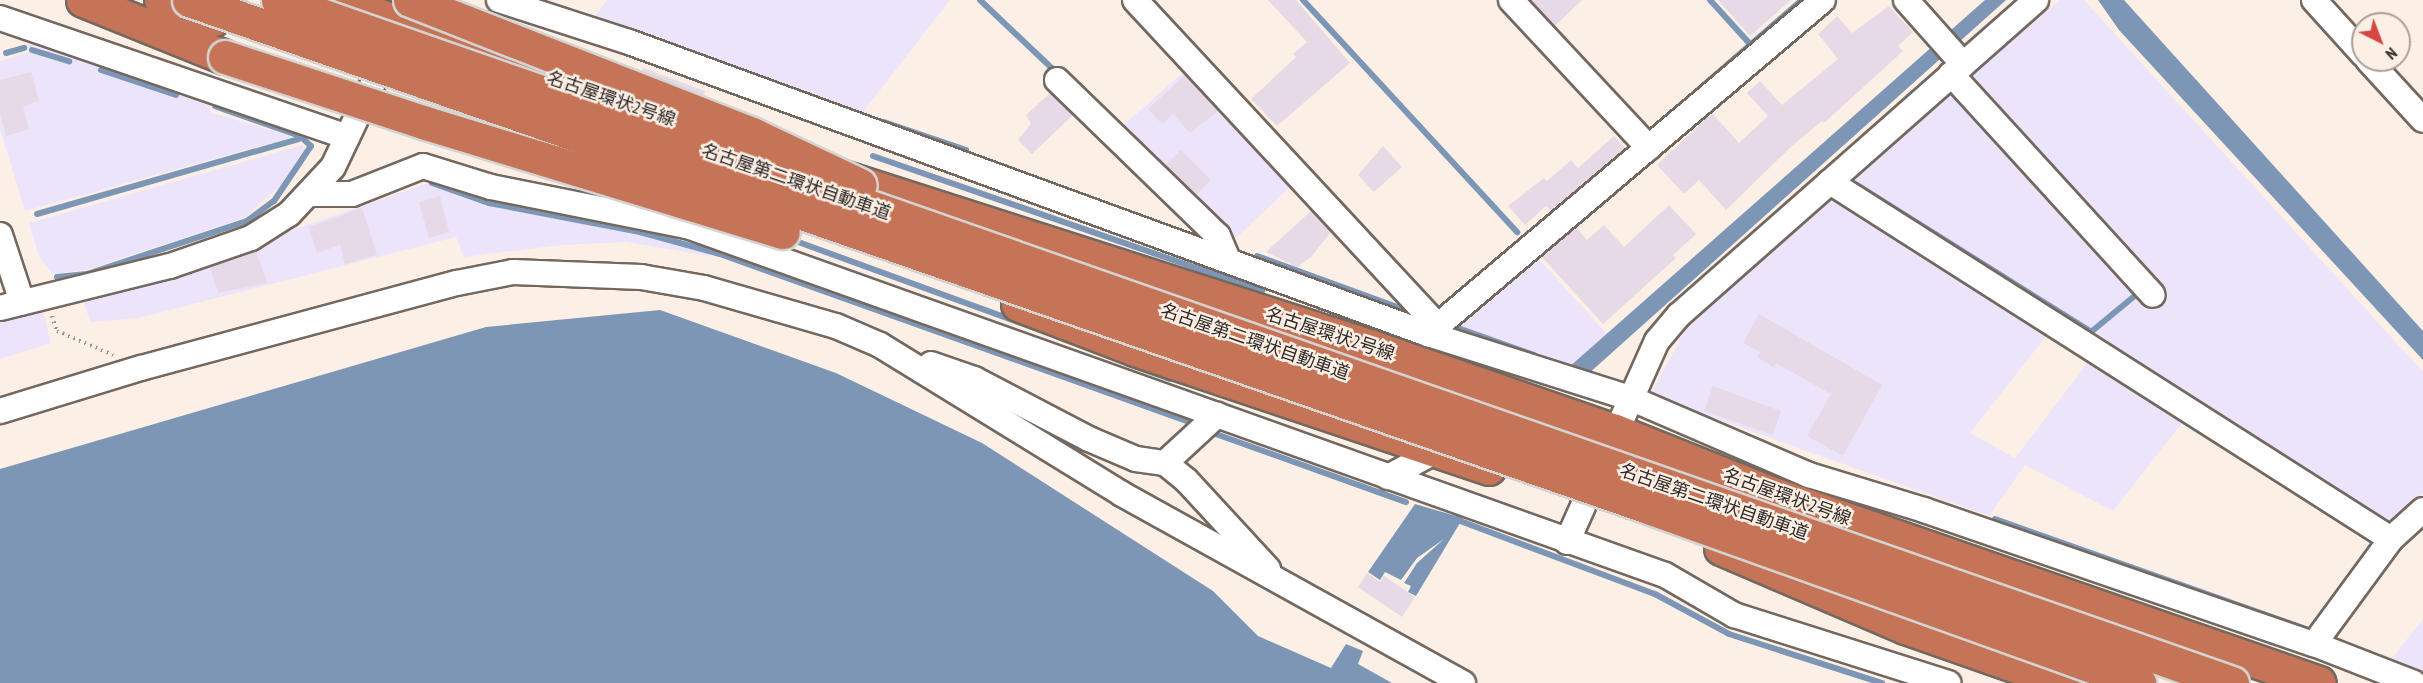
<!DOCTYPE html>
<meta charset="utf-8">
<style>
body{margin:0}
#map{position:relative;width:2423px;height:683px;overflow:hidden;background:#fcf0e6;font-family:"PT Sans Narrow","Noto Sans JP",sans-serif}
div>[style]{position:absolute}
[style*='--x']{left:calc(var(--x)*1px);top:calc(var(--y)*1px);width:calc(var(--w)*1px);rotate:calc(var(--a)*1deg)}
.industrial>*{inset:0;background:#ece4fa}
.water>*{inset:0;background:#7d96b6}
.stream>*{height:6px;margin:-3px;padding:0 3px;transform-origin:3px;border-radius:3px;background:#7d96b6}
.building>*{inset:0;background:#e5dae6}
.path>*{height:4px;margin-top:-2px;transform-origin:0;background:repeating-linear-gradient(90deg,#99918a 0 1.5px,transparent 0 6px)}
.roads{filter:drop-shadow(2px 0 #736860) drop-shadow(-2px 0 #736860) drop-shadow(0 2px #736860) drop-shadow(0 -2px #736860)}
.minor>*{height:24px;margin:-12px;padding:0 12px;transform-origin:12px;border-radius:12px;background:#fff}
.highway>*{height:33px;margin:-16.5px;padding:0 16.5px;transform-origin:16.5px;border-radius:16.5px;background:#c57457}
.bridges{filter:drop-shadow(2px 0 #d5d4d3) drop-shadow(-2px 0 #d5d4d3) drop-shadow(0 2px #d5d4d3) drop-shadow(0 -2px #d5d4d3)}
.highway-bridge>*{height:33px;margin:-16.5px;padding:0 16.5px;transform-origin:16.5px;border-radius:16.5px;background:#c57457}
span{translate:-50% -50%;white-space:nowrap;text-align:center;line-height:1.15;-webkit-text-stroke:5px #fcf0e6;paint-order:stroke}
.street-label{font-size:18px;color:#2d2825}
.north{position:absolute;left:2351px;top:12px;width:60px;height:60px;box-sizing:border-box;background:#fcf0e6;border:2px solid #a9a099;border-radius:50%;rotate:138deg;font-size:16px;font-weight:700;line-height:24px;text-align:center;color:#2d2825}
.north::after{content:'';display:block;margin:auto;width:21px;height:27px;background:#d54742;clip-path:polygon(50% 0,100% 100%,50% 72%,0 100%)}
</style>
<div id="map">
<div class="industrial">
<i style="clip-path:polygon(607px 0,950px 0,860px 116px,595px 16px)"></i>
<i style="clip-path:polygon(2060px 0,2084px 0,2423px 372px,2423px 494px,2387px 527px,1853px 187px,1853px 178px,1951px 93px,1964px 96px,1973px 88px,1970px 77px)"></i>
<i style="clip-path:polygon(32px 42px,212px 101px,210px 112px,293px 137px,25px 211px,0 129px,0 61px,29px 52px,28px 44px)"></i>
<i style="clip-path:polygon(1187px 69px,1291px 186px,1233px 241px,1119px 129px)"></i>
<i style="clip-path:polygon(302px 145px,306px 150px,286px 181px,244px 218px,86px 270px,52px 274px,39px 256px,29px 223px)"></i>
<i style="clip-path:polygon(431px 182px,492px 200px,713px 244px,710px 256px,626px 242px,562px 245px,464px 257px,456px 237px,138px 318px,90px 322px,84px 302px)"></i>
<i style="clip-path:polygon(1831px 200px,1842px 200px,2050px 331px,1970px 433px,2015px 458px,2092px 357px,2186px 418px,2113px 511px,2025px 465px,1989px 516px,1650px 395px,1687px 327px)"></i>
<i style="clip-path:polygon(1535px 255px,1607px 334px,1563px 373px,1449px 328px)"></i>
<i style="clip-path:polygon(43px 310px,51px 343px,0 359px,0 319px)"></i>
<i style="clip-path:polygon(2423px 619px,2423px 680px,2386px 666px)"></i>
</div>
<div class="water">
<i style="clip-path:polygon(1985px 0,2006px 0,1587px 375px,1568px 368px)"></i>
<i style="clip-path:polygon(2098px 0,2124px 0,2423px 331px,2423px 360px,2119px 30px)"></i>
<i style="clip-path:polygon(660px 310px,836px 373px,982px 443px,1213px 591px,1258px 636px,1331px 668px,1346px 644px,1363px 651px,1358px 664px,1392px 683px,0 683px,0 469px,486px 327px)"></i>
<i style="clip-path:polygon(1415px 504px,1463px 518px,1416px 596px,1408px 592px,1411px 586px,1404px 583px,1417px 563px,1444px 539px,1417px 558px,1401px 580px,1385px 572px,1380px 580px,1368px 572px)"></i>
</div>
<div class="stream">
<i style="--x:980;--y:0;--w:106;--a:43.5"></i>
<i style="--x:1303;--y:0;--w:316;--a:47.3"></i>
<i style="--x:1710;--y:0;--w:59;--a:47.7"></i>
<i style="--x:32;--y:50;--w:39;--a:17"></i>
<i style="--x:6;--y:53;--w:19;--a:-16"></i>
<i style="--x:101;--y:70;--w:79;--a:18.4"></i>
<i style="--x:1698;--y:90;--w:138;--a:-40.9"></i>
<i style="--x:884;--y:122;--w:87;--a:18.9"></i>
<i style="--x:873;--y:156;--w:412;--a:19.1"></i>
<i style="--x:432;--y:183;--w:60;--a:19.3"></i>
<i style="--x:489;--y:203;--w:154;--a:10.9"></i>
<i style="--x:640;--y:232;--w:83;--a:15.4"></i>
<i style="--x:720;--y:254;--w:505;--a:19.69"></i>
<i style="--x:1857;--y:185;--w:276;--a:32.1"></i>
<i style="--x:2091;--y:332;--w:60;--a:-39.6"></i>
<i style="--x:37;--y:214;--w:272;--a:-16"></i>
<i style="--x:298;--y:139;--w:6;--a:-59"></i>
<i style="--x:790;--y:239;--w:266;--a:20"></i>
<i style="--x:1257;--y:256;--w:152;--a:20"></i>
<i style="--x:57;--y:277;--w:30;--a:-6"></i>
<i style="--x:87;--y:274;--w:169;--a:-18.3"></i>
<i style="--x:247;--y:221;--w:34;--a:-37"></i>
<i style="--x:274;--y:201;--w:66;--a:-56.1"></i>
<i style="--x:311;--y:146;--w:15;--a:-138"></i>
<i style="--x:300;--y:136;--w:90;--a:-160.6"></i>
<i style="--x:1455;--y:327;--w:84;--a:19.5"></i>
<i style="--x:1134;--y:366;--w:38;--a:20"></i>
<i style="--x:1213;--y:433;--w:205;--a:19.7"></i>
<i style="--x:1455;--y:519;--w:214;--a:20.6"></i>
<i style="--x:1655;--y:594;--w:84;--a:28.4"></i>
<i style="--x:1729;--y:634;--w:161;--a:17.8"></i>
<i style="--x:1995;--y:519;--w:333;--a:19.5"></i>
</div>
<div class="building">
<i style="clip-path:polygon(1268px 0,1296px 0,1350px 63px,1277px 126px,1251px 99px,1296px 57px,1293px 54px,1307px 42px)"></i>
<i style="clip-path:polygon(1530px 0,1582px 0,1555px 26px)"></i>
<i style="clip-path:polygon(1718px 0,1791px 0,1750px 36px)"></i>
<i style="clip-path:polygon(1889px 6px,1913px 32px,1898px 46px,1903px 51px,1824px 123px,1822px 121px,1793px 145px,1726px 210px,1699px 180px,1684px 194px,1657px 165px,1712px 113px,1739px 143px,1768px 116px,1747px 93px,1760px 81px,1782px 105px,1838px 59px,1818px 34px,1837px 16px,1852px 33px)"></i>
<i style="clip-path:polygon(643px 68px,705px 91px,704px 95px,642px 71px)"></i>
<i style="clip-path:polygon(31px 72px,39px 101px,23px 106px,29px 129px,6px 136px,0 114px,0 80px)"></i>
<i style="clip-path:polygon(1185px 75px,1218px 111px,1190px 133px,1173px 114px,1162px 124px,1148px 109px)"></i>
<i style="clip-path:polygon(1050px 93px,1073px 115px,1032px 154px,1018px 140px,1031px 124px,1026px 115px)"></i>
<i style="clip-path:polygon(1614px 136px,1625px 148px,1551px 211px,1546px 206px,1525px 225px,1508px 206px,1544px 178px,1547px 181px,1571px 160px,1578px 168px)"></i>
<i style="clip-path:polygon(1383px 146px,1402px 167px,1374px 192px,1358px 175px)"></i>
<i style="clip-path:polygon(1181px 150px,1211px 180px,1196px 195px,1166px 165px)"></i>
<i style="clip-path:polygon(440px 196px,449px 232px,429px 238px,419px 202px)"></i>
<i style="clip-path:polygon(1669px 205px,1696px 234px,1673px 255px,1676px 258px,1603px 324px,1542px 257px,1576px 227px,1587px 240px,1604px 225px,1624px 247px)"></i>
<i style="clip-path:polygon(362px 208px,377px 255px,345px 264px,340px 245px,317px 253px,309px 227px)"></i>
<i style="clip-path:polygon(1311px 211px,1331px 232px,1311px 257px,1297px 267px,1266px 252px)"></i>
<i style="clip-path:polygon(256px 251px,267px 283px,218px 293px,210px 267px)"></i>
<i style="clip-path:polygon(1759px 314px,1882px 385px,1843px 456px,1807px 436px,1831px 394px,1776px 363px,1774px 367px,1757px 357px,1760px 352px,1743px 343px)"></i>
<i style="clip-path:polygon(1713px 386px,1781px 411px,1773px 435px,1704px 411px)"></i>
<i style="clip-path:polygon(1367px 573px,1380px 582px,1384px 576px,1415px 597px,1402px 617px,1358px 587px)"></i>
</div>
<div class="path">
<i style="--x:52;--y:316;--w:16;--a:72"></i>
<i style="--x:57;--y:331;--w:61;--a:23.2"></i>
</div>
<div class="roads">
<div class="minor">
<i style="--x:499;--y:0;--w:137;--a:17.9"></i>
<i style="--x:629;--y:42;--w:851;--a:20.08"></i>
<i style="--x:1428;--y:334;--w:212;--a:17.6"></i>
<i style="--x:1630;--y:398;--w:195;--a:23.3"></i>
<i style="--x:1809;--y:475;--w:120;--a:16.9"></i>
<i style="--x:1924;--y:510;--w:412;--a:19"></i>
<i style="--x:2314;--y:644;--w:107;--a:21.3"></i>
<i style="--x:1135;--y:0;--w:445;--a:47.1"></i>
<i style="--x:1511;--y:0;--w:202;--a:47"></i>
<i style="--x:1906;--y:0;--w:86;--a:48.3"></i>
<i style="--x:2314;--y:0;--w:73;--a:47.8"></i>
<i style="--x:0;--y:18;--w:367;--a:18.9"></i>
<i style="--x:2368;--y:60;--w:81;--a:47.5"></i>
<i style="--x:1951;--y:74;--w:299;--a:47.6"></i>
<i style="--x:1057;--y:80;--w:224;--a:44.1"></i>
<i style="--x:1218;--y:236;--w:25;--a:67"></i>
<i style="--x:1830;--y:182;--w:665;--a:32.47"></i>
<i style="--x:310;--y:194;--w:42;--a:0"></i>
<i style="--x:352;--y:194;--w:76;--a:-21.5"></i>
<i style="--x:423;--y:166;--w:71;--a:17.2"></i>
<i style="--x:491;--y:187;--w:200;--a:11.3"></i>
<i style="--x:687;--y:226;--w:1038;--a:19.64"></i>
<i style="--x:1665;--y:575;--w:80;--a:30.1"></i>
<i style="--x:1734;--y:615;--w:225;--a:17.6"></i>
<i style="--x:0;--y:235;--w:71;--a:71.8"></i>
<i style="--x:0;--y:308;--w:175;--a:-13.9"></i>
<i style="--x:170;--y:266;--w:86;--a:-19.1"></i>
<i style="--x:251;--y:238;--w:45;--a:-32.3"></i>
<i style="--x:289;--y:214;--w:64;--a:-46.9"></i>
<i style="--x:333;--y:167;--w:125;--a:-64.5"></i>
<i style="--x:1428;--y:334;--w:517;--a:-40.22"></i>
<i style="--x:931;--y:364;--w:46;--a:19.2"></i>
<i style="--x:974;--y:379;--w:130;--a:27.6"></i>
<i style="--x:1089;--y:439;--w:51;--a:23.1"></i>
<i style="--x:1136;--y:459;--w:29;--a:8"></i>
<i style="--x:1165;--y:463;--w:27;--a:39"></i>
<i style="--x:1186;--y:480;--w:121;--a:47.3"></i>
<i style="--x:0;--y:411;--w:147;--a:-17"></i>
<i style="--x:141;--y:368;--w:327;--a:-15.1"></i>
<i style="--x:457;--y:283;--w:57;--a:-11.1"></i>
<i style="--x:513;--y:272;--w:128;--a:2.2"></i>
<i style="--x:641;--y:277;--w:64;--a:9.9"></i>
<i style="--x:704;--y:288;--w:137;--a:16.1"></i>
<i style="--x:836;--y:326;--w:48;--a:23.4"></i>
<i style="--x:880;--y:345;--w:284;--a:31.6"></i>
<i style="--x:1122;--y:494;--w:390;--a:29"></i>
<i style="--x:1165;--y:463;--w:71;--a:-42.7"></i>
<i style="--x:1388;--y:477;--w:55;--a:-28.4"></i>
<i style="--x:1567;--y:542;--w:220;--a:-65.9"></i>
<i style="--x:1657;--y:341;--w:34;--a:-50"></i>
<i style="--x:1679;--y:315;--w:476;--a:-41.4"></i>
<i style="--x:2314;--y:644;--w:130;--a:-53.7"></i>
<i style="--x:2391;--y:539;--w:43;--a:-42.2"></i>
</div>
<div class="highway">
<i style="--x:83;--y:0;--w:153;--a:21.9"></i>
<i style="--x:161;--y:0;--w:56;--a:19.7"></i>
<i style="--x:335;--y:0;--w:392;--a:19.5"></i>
<i style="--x:833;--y:174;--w:566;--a:17.79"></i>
<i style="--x:1372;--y:347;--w:257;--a:19.1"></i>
<i style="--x:1615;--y:431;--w:162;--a:21.8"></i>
<i style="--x:1765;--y:491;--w:586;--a:19.11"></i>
<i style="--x:1018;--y:304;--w:125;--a:21"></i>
<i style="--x:1135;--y:349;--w:373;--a:18.6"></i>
<i style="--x:1721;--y:548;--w:200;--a:23.2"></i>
<i style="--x:1905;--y:627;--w:170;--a:19.3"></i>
</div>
</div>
<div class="bridges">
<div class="highway-bridge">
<i style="--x:189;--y:0;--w:1545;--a:19.16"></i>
<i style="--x:1648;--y:507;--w:522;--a:19.72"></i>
<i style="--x:278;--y:0;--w:2070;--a:19.27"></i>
<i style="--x:410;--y:0;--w:367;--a:21.4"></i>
<i style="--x:752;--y:134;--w:119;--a:25.3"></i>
<i style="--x:225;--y:57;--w:212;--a:18.2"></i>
<i style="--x:426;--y:123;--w:373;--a:17"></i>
</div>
</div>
<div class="street-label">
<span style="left:611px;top:99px;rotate:19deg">名古屋環状2号線</span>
<span style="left:796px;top:182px;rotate:19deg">名古屋第二環状自動車道</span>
<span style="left:1330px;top:334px;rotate:18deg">名古屋環状2号線</span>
<span style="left:1255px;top:342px;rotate:19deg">名古屋第二環状自動車道</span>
<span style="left:1787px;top:497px;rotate:20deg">名古屋環状2号線</span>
<span style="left:1714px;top:502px;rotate:19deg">名古屋第二環状自動車道</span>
</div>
<div class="north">N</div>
</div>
